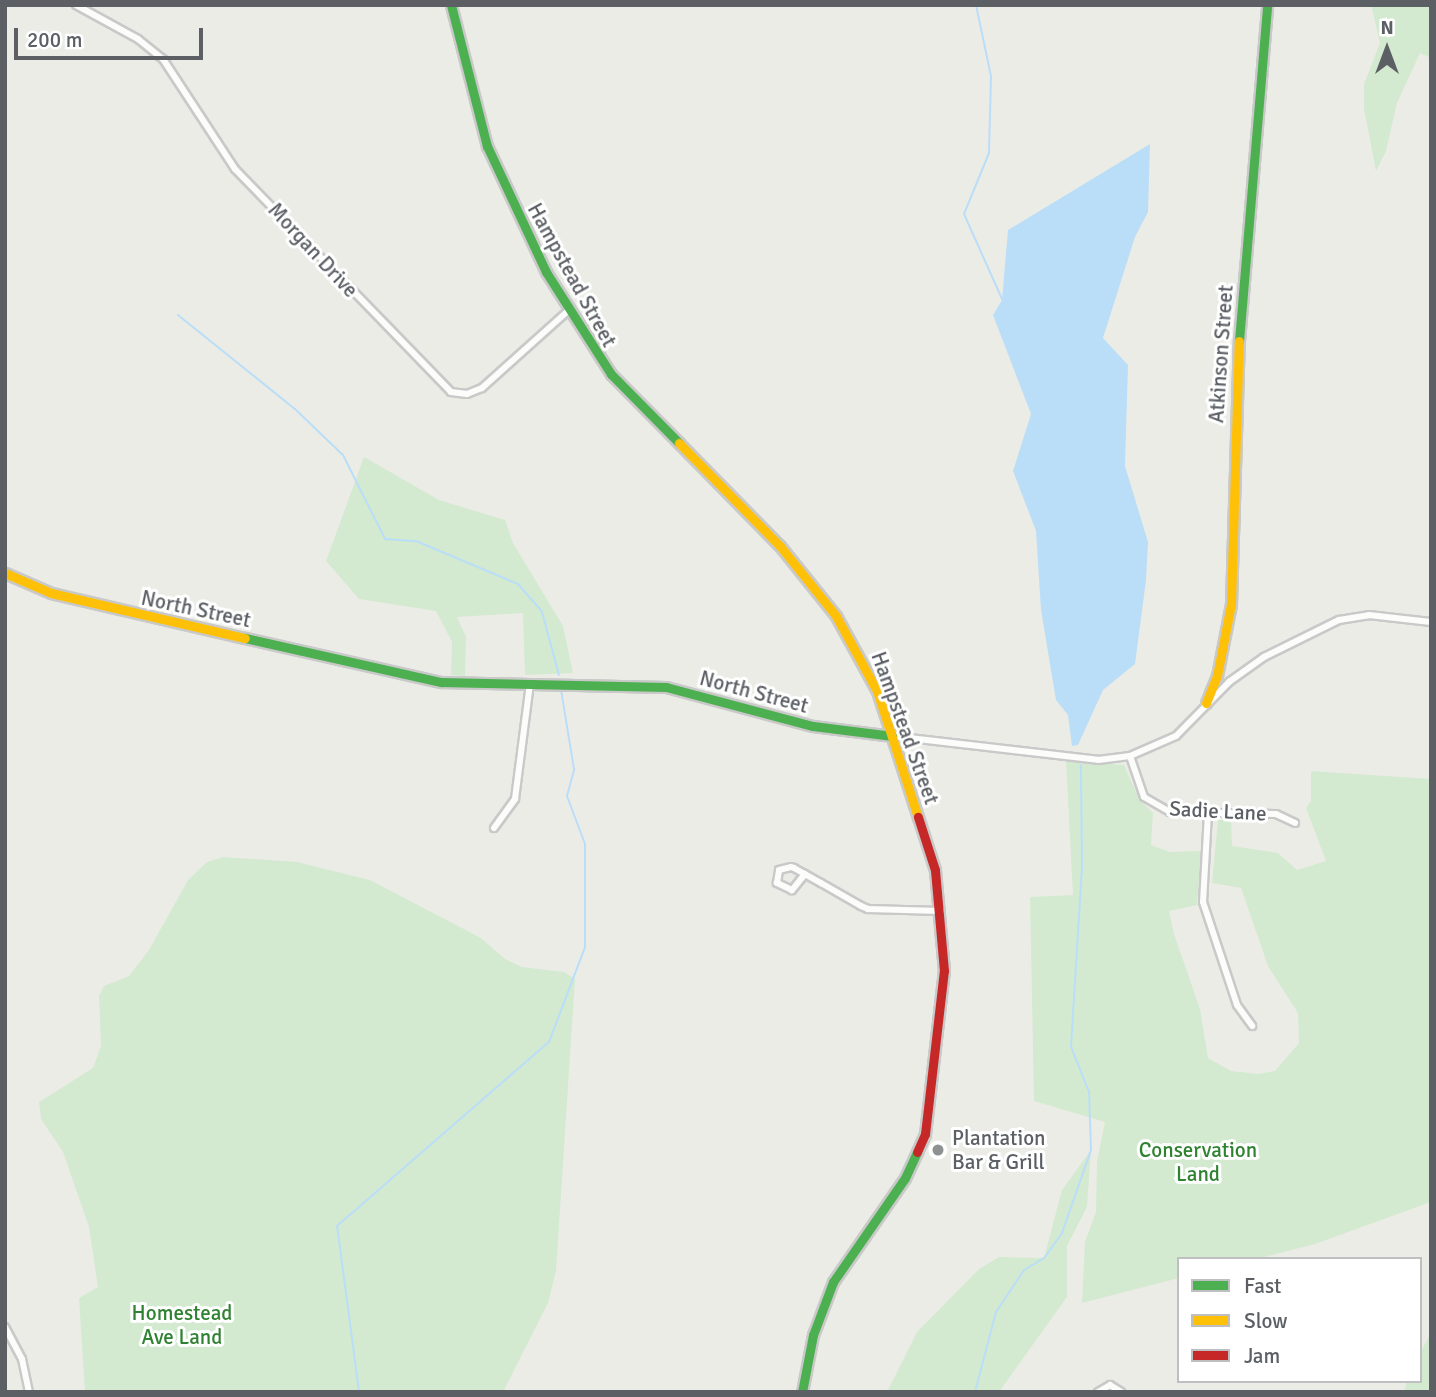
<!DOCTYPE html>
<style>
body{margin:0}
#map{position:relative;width:1436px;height:1397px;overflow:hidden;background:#ecece7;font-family:Signika,sans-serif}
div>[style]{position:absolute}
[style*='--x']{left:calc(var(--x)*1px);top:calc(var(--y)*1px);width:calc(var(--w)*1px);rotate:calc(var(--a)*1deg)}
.green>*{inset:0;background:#d3ead0}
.water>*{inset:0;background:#badef8}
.stream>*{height:2px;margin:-1px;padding:0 1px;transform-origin:1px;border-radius:1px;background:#badef8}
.roads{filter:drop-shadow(2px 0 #c9c9c9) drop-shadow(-2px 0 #c9c9c9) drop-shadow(0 2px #c9c9c9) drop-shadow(0 -2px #c9c9c9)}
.street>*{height:6px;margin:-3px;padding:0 3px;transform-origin:3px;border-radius:3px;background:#fcfcfb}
.fast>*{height:9px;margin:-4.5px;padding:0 4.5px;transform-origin:4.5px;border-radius:4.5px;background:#4caf50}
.slow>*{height:9px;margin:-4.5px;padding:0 4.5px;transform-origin:4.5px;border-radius:4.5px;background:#ffc107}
.jam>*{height:9px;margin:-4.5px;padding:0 4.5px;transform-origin:4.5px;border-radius:4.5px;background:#c62828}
.dots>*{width:19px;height:19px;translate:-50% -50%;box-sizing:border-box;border:4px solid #fff;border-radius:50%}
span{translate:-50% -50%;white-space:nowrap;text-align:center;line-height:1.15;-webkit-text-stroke:6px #fff;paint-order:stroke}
.street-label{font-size:21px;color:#5c6065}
.poi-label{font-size:21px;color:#5c6065}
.left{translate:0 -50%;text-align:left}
.park-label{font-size:21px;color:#2f8231}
.frame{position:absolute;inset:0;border:7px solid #5c6065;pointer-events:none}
.legend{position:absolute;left:1177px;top:1257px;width:245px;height:126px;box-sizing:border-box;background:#fff;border:2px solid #bebfc1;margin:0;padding:9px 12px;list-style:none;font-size:21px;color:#5c6065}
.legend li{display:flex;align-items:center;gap:14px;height:35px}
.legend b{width:35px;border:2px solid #bebfc1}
.north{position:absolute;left:1352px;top:14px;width:70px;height:70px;-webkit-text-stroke:5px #fff;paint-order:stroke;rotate:0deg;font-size:19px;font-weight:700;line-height:28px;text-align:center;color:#5c6065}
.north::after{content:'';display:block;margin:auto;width:24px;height:32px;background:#5c6065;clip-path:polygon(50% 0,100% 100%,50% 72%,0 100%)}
.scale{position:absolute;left:14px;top:28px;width:189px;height:32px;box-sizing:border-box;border:4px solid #5c6065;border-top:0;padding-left:9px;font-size:21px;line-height:24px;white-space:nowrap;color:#5c6065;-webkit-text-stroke:5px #fff;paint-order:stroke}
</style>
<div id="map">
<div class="green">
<i style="clip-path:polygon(1371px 5px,1431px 5px,1431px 58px,1420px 53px,1397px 103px,1386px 151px,1376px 171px,1364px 109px,1364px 84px,1380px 43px)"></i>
<i style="clip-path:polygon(364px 457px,439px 500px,505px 520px,513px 543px,563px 626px,573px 673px,525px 675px,523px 613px,457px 617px,466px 637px,465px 676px,451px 675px,452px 642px,436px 611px,359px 599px,326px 561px)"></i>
<i style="clip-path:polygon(1066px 761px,1124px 765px,1139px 799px,1153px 813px,1151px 845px,1170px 852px,1201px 851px,1197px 905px,1169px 911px,1174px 934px,1200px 1009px,1208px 1058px,1231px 1071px,1259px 1074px,1275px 1071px,1299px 1043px,1298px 1013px,1268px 966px,1241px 888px,1212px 883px,1218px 820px,1231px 819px,1232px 846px,1278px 853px,1297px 870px,1326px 861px,1306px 808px,1311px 801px,1311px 771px,1431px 779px,1431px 1202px,1315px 1244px,1256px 1259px,1179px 1259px,1179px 1278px,1082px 1303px,1085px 1242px,1096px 1212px,1097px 1161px,1105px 1122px,1034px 1101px,1030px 897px,1073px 895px)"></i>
<i style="clip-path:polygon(223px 857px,297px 862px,370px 880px,481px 938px,505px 959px,522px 967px,564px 972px,575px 979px,556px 1271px,548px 1303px,503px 1392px,85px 1392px,79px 1298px,98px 1287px,89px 1227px,63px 1152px,41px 1119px,39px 1102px,93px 1068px,101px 1046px,99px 996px,104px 986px,129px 976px,149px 950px,188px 880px,207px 862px)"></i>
<i style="clip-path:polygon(1091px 1150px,1087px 1207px,1067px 1246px,1067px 1297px,999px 1392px,887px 1392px,917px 1332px,979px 1269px,999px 1257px,1044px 1258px,1062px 1190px)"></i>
<i style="clip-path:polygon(1431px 1333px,1431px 1392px,1404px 1392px,1407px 1381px,1420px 1381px,1420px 1353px)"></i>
</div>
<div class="water">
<i style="clip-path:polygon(1150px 144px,1148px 212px,1135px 237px,1103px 338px,1128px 365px,1125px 466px,1148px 542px,1146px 580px,1135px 664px,1103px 690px,1078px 745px,1072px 746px,1068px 715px,1056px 700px,1041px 610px,1036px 531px,1013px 471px,1031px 414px,993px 315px,1002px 300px,1008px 230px)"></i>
</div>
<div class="stream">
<i style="--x:976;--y:5;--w:73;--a:78.1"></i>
<i style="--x:991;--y:76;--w:77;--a:91.5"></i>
<i style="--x:989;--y:153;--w:66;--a:112.3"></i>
<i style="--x:964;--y:214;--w:95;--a:65.9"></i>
<i style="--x:178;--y:315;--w:150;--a:38.8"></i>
<i style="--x:295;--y:409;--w:66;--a:43.8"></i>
<i style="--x:343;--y:455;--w:94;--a:63.4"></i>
<i style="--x:385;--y:539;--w:31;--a:4"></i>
<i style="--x:416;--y:541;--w:111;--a:22.9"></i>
<i style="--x:518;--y:584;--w:37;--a:49"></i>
<i style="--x:542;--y:612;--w:65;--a:74.9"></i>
<i style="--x:359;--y:1392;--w:167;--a:-97.5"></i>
<i style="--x:337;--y:1226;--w:281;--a:-41"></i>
<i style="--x:549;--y:1042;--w:102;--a:-69.2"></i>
<i style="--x:585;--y:947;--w:103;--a:-90"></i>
<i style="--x:585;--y:844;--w:51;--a:-110.6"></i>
<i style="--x:567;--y:796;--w:28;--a:-75"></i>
<i style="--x:574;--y:769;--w:80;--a:-99.3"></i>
<i style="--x:975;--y:1392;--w:83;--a:-75.3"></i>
<i style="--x:996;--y:1312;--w:50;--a:-56.3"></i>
<i style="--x:1024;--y:1270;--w:23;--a:-31"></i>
<i style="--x:1044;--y:1258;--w:31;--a:-54"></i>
<i style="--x:1062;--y:1233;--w:88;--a:-70.7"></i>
<i style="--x:1091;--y:1150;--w:58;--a:-92"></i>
<i style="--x:1089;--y:1092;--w:48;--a:-111.8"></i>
<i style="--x:1071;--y:1047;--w:178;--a:-86.5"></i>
<i style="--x:1082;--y:869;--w:104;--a:-90.6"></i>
</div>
<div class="roads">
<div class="street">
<i style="--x:76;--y:5;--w:71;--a:28.7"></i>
<i style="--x:138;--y:39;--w:32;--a:39"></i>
<i style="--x:163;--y:59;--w:131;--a:56.8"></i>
<i style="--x:235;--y:169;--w:310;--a:45.9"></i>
<i style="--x:451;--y:392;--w:16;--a:7"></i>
<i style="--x:467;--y:394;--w:16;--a:-22"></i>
<i style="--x:482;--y:388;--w:117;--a:-41.9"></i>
<i style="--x:892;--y:736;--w:207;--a:6.6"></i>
<i style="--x:1098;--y:760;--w:32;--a:-7"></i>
<i style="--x:1130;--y:756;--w:50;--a:-23.5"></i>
<i style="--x:1176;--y:736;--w:76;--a:-45.5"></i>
<i style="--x:1229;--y:682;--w:43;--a:-35.5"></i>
<i style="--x:1264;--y:657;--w:84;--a:-26.3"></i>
<i style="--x:1339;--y:620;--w:30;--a:-9"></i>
<i style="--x:1369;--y:615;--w:62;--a:6.4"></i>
<i style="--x:1130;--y:756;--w:43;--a:71.1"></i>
<i style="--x:1144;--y:797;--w:30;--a:30"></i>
<i style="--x:1170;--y:812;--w:106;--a:1.1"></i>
<i style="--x:1276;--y:814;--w:21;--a:25"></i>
<i style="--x:1208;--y:813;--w:89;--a:93.2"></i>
<i style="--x:1203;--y:902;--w:108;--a:71.7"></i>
<i style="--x:1237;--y:1005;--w:26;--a:54"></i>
<i style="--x:494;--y:828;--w:36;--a:-54"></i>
<i style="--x:515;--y:799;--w:117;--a:-82.6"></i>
<i style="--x:805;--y:874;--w:21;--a:129"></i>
<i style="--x:792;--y:890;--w:17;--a:-155"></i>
<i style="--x:777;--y:883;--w:13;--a:-81"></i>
<i style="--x:779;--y:870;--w:12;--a:-14"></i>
<i style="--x:791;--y:867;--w:3;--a:18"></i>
<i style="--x:794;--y:868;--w:31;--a:29"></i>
<i style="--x:821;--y:883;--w:46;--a:29.9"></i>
<i style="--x:861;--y:906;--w:8;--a:23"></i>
<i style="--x:868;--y:909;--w:73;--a:1.6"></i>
<i style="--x:5;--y:1327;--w:36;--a:62"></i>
<i style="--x:22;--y:1359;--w:34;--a:78"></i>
<i style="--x:1098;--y:1392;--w:14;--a:-30"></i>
<i style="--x:1110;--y:1385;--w:13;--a:32"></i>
</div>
<div class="fast">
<i style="--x:451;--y:5;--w:146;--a:75.7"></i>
<i style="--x:487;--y:146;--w:139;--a:64.9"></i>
<i style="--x:546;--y:272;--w:121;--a:57.5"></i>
<i style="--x:611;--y:374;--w:97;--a:45.4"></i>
<i style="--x:1239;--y:341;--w:337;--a:-85.2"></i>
<i style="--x:245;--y:638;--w:201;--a:12.7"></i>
<i style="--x:441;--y:682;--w:225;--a:1.3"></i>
<i style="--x:666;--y:687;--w:152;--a:14.9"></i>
<i style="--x:813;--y:726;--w:80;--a:7.2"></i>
<i style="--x:802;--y:1392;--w:58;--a:-79.1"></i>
<i style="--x:813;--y:1335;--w:57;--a:-69.3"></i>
<i style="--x:833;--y:1282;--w:126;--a:-55.3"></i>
<i style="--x:905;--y:1178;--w:29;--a:-65"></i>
</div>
<div class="slow">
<i style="--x:679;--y:443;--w:144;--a:45.6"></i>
<i style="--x:780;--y:546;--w:90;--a:51.3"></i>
<i style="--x:836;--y:616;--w:85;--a:61.3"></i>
<i style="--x:877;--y:691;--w:133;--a:72"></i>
<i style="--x:5;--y:573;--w:50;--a:23.5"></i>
<i style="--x:51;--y:593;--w:199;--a:13.1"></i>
<i style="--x:1206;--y:703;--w:29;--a:-68"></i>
<i style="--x:1217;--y:676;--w:73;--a:-79"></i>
<i style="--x:1231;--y:604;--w:263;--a:-88.3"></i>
</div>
<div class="jam">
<i style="--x:917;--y:1152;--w:20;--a:-66"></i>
<i style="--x:925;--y:1134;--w:164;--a:-83.4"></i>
<i style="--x:944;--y:971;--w:101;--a:-95.1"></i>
<i style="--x:935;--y:870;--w:56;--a:-107.8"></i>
</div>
</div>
<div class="dots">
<i style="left:938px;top:1150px;background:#8e9192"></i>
</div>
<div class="street-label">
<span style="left:313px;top:250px;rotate:47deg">Morgan Drive</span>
<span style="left:572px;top:275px;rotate:61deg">Hampstead Street</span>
<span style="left:1221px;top:354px;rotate:-86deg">Atkinson Street</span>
<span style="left:196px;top:609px;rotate:12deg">North Street</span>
<span style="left:754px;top:692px;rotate:15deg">North Street</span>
<span style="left:905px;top:728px;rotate:70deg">Hampstead Street</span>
<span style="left:1218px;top:811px;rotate:3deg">Sadie Lane</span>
</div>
<div class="poi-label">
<span class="left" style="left:952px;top:1150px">Plantation<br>Bar &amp; Grill</span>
</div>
<div class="park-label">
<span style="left:1198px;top:1162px">Conservation<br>Land</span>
<span style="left:182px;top:1325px">Homestead<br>Ave Land</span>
</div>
<div class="frame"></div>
<ul class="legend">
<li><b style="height:9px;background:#4caf50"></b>Fast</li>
<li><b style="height:9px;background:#ffc107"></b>Slow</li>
<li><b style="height:9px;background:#c62828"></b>Jam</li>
</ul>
<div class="north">N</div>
<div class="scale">200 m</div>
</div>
